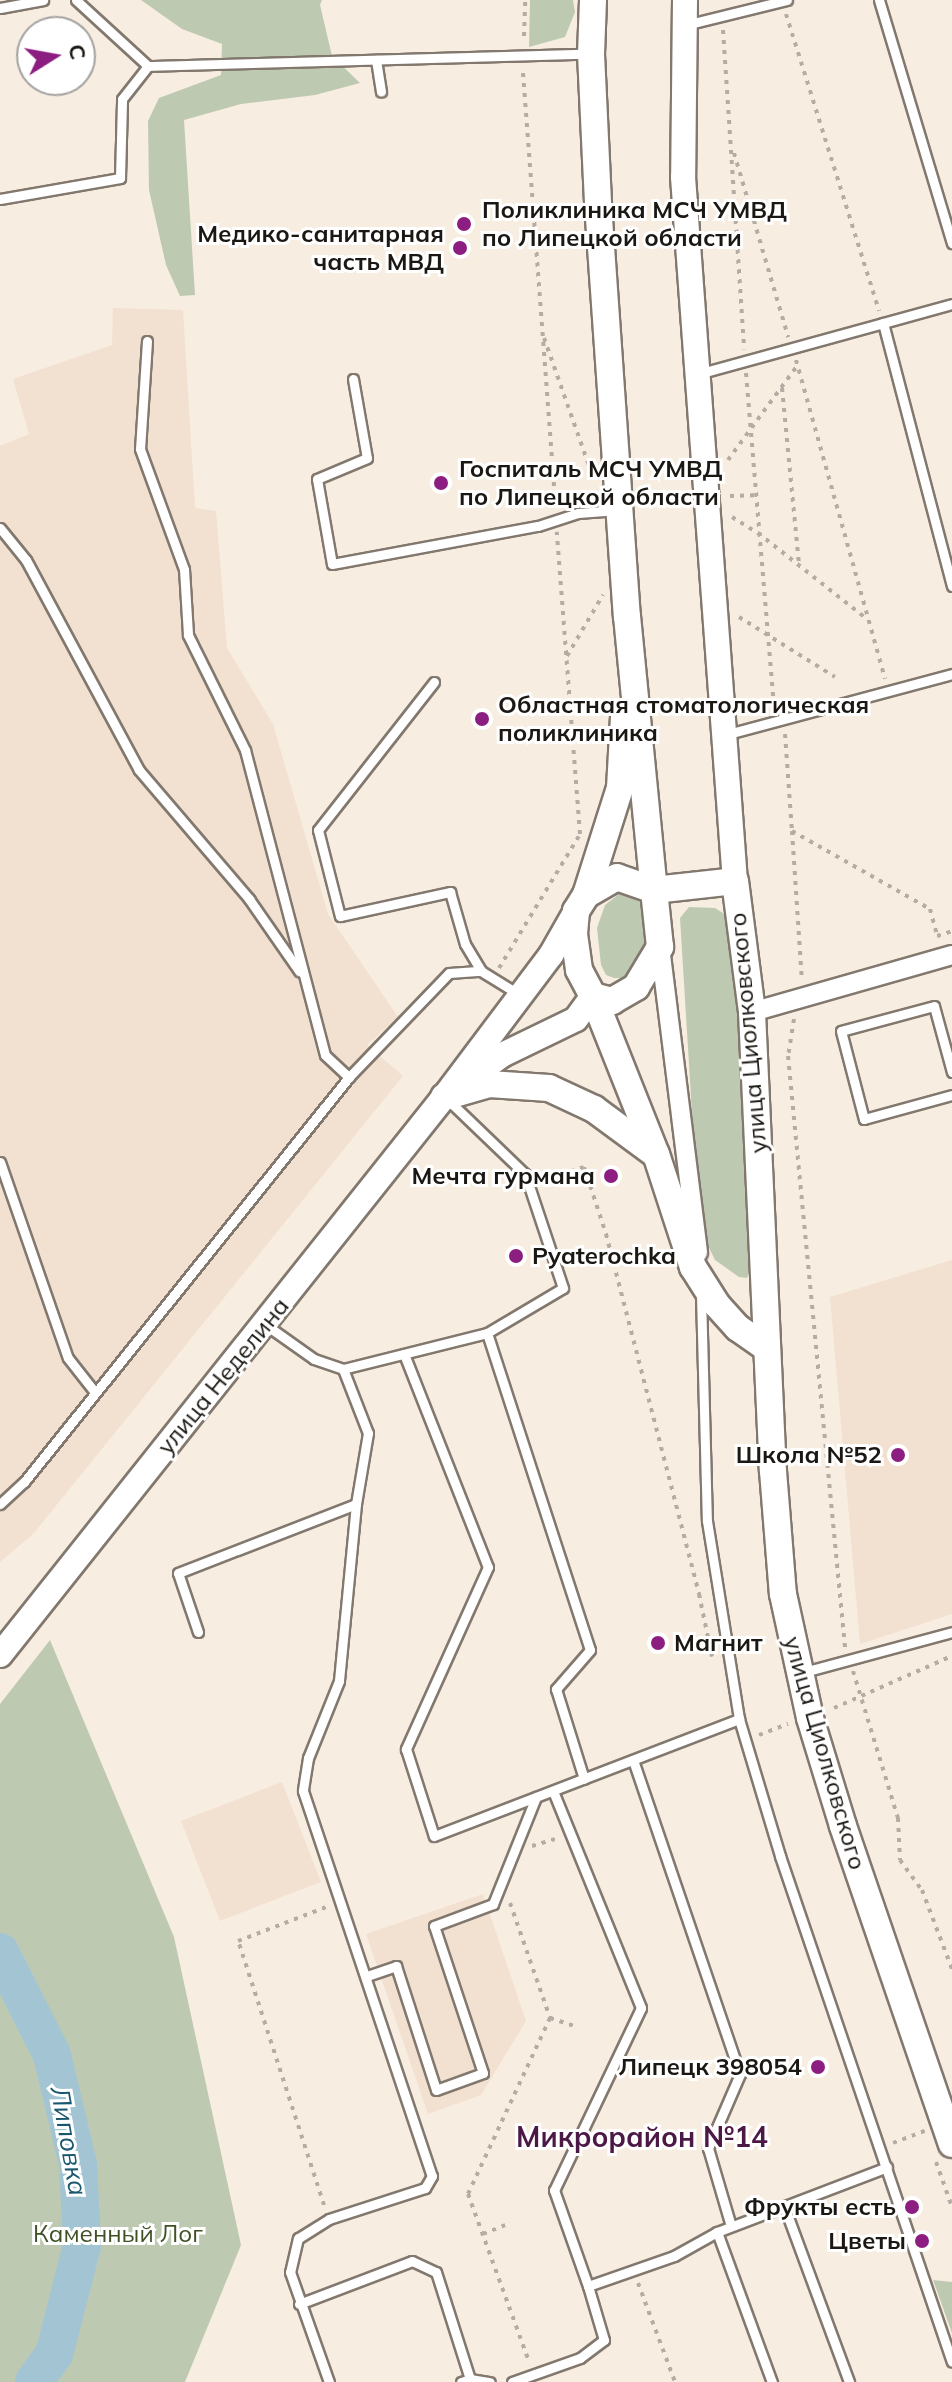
<!DOCTYPE html>
<meta charset="utf-8">
<style>
body{margin:0}
#map{position:relative;width:952px;height:2382px;overflow:hidden;background:#f8ede1;font-family:Mulish,sans-serif}
div>[style]{position:absolute}
[style*='--x']{left:calc(var(--x)*1px);top:calc(var(--y)*1px);width:calc(var(--w)*1px);rotate:calc(var(--a)*1deg)}
.built>*{inset:0;background:#f2e1d0}
.green>*{inset:0;background:#bec9b2}
.river>*{height:38px;margin:-19px;padding:0 19px;transform-origin:19px;border-radius:19px;background:#a3c5d3}
.path>*{height:4px;margin-top:-2px;transform-origin:0;background:repeating-linear-gradient(90deg,#b5aca3 0 4px,transparent 0 10px)}
.roads{filter:drop-shadow(2px 0 #82786e) drop-shadow(-2px 0 #82786e) drop-shadow(0 2px #82786e) drop-shadow(0 -2px #82786e)}
.service>*{height:9px;margin:-4.5px;padding:0 4.5px;transform-origin:4.5px;border-radius:4.5px;background:#fff}
.minor>*{height:18px;margin:-9px;padding:0 9px;transform-origin:9px;border-radius:9px;background:#fff}
.tertiary>*{height:24px;margin:-12px;padding:0 12px;transform-origin:12px;border-radius:12px;background:#fff}
.secondary>*{height:26px;margin:-13px;padding:0 13px;transform-origin:13px;border-radius:13px;background:#fff}
.dots>*{width:22px;height:22px;translate:-50% -50%;box-sizing:border-box;border:4px solid #fff;border-radius:50%}
span{translate:-50% -50%;white-space:nowrap;text-align:center;line-height:1.15;-webkit-text-stroke:6px #fff;paint-order:stroke}
.poi-label{font-size:24px;color:#1b1713;font-weight:700}
.left{translate:0 -50%;text-align:left}
.right{translate:-100% -50%;text-align:right}
.street-label{font-size:24px;color:#1b1713}
.park-label{font-size:24px;color:#3f5125}
.water-label{font-size:26px;color:#18576d;font-style:italic}
.quarter-label{font-size:28px;color:#4c1846;font-weight:700}
.north{position:absolute;left:16px;top:16px;width:80px;height:80px;box-sizing:border-box;background:#fff;border:2px solid #a4a2a1;border-radius:50%;rotate:79deg;font-size:22px;font-weight:700;line-height:32px;text-align:center;color:#1b1713}
.north::after{content:'';display:block;margin:auto;width:28px;height:36px;background:#8d1e81;clip-path:polygon(50% 0,100% 100%,50% 72%,0 100%)}
</style>
<div id="map">
<div class="built">
<i style="clip-path:polygon(113px 308px,183px 310px,195px 508px,216px 511px,227px 648px,273px 724px,328px 914px,398px 1017px,367px 1045px,403px 1076px,34px 1533px,0 1562px,0 446px,29px 434px,13px 379px,112px 345px)"></i>
<i style="clip-path:polygon(952px 1260px,952px 1614px,860px 1644px,830px 1297px)"></i>
<i style="clip-path:polygon(282px 1782px,321px 1882px,220px 1921px,181px 1821px)"></i>
<i style="clip-path:polygon(483px 1894px,526px 2021px,481px 2095px,428px 2114px,366px 1934px)"></i>
</div>
<div class="green">
<i style="clip-path:polygon(141px 0,322px 0,320px 5px,332px 56px,360px 83px,315px 95px,241px 104px,184px 120px,195px 295px,180px 296px,166px 265px,149px 190px,148px 121px,159px 98px,221px 75px,222px 44px,182px 29px)"></i>
<i style="clip-path:polygon(530px 0,573px 0,575px 12px,565px 37px,529px 47px)"></i>
<i style="clip-path:polygon(623px 891px,645px 900px,652px 932px,638px 969px,623px 978px,614px 978px,606px 975px,601px 965px,597px 928px,605px 905px)"></i>
<i style="clip-path:polygon(689px 907px,715px 908px,726px 915px,734px 932px,753px 1261px,747px 1278px,739px 1277px,715px 1260px,699px 1227px,680px 918px)"></i>
<i style="clip-path:polygon(50px 1640px,174px 1937px,241px 2245px,185px 2382px,0 2382px,0 1704px)"></i>
<i style="clip-path:polygon(933px 2280px,952px 2282px,952px 2333px)"></i>
</div>
<div class="river">
<i style="--x:0;--y:1952;--w:115;--a:63.2"></i>
<i style="--x:52;--y:2055;--w:112;--a:76.6"></i>
<i style="--x:78;--y:2164;--w:82;--a:87.2"></i>
<i style="--x:82;--y:2246;--w:112;--a:104.5"></i>
<i style="--x:54;--y:2354;--w:34;--a:126"></i>
</div>
<div class="path">
<i style="--x:786;--y:14;--w:311;--a:72.6"></i>
<i style="--x:723;--y:30;--w:320;--a:86.2"></i>
<i style="--x:524;--y:36;--w:36;--a:-88"></i>
<i style="--x:523;--y:73;--w:435;--a:85.7"></i>
<i style="--x:734;--y:153;--w:192;--a:73.6"></i>
<i style="--x:544;--y:338;--w:147;--a:70.6"></i>
<i style="--x:796;--y:360;--w:331;--a:74.4"></i>
<i style="--x:746;--y:373;--w:335;--a:85.2"></i>
<i style="--x:782;--y:388;--w:178;--a:84.5"></i>
<i style="--x:728;--y:460;--w:117;--a:-53.7"></i>
<i style="--x:730;--y:496;--w:24;--a:-2"></i>
<i style="--x:650;--y:499;--w:37;--a:-3"></i>
<i style="--x:732;--y:517;--w:31;--a:32"></i>
<i style="--x:758;--y:533;--w:140;--a:38.3"></i>
<i style="--x:739;--y:617;--w:113;--a:32"></i>
<i style="--x:567;--y:656;--w:71;--a:-59.5"></i>
<i style="--x:785;--y:734;--w:97;--a:85.9"></i>
<i style="--x:792;--y:831;--w:159;--a:29.5"></i>
<i style="--x:930;--y:909;--w:28;--a:75"></i>
<i style="--x:937;--y:936;--w:16;--a:-18"></i>
<i style="--x:792;--y:831;--w:149;--a:86.2"></i>
<i style="--x:499;--y:968;--w:157;--a:-58.8"></i>
<i style="--x:580;--y:834;--w:303;--a:-94.4"></i>
<i style="--x:794;--y:1019;--w:37;--a:99"></i>
<i style="--x:788;--y:1056;--w:594;--a:84.49"></i>
<i style="--x:542;--y:1181;--w:44;--a:-18.4"></i>
<i style="--x:584;--y:1167;--w:71;--a:71.8"></i>
<i style="--x:606;--y:1234;--w:372;--a:75.5"></i>
<i style="--x:699;--y:1594;--w:64;--a:78.3"></i>
<i style="--x:853;--y:1671;--w:154;--a:73"></i>
<i style="--x:898;--y:1818;--w:42;--a:87.3"></i>
<i style="--x:900;--y:1860;--w:37;--a:54"></i>
<i style="--x:922;--y:1890;--w:85;--a:69.2"></i>
<i style="--x:834;--y:1708;--w:129;--a:-23.8"></i>
<i style="--x:759;--y:1735;--w:31;--a:-21"></i>
<i style="--x:532;--y:1846;--w:27;--a:-17"></i>
<i style="--x:510;--y:1903;--w:122;--a:70.8"></i>
<i style="--x:550;--y:2018;--w:194;--a:115"></i>
<i style="--x:468;--y:2194;--w:179;--a:70"></i>
<i style="--x:550;--y:2018;--w:26;--a:18"></i>
<i style="--x:893;--y:2143;--w:34;--a:-21"></i>
<i style="--x:936;--y:2162;--w:48;--a:70.4"></i>
<i style="--x:324;--y:2205;--w:278;--a:-108"></i>
<i style="--x:238;--y:1941;--w:97;--a:-21"></i>
<i style="--x:483;--y:2234;--w:24;--a:-22"></i>
<i style="--x:638;--y:2283;--w:106;--a:69.5"></i>
</div>
<div class="roads">
<div class="service">
<i style="--x:76;--y:0;--w:98;--a:42.5"></i>
<i style="--x:148;--y:66;--w:440;--a:-1.6"></i>
<i style="--x:879;--y:0;--w:254;--a:73.3"></i>
<i style="--x:0;--y:8;--w:44;--a:-10.5"></i>
<i style="--x:685;--y:25;--w:105;--a:-13.8"></i>
<i style="--x:376;--y:60;--w:32;--a:81"></i>
<i style="--x:0;--y:199;--w:122;--a:-9.9"></i>
<i style="--x:120;--y:178;--w:79;--a:-88.5"></i>
<i style="--x:122;--y:99;--w:42;--a:-51.8"></i>
<i style="--x:952;--y:304;--w:72;--a:164.6"></i>
<i style="--x:883;--y:323;--w:272;--a:75.3"></i>
<i style="--x:147;--y:341;--w:108;--a:93.7"></i>
<i style="--x:140;--y:449;--w:128;--a:69.9"></i>
<i style="--x:184;--y:569;--w:66;--a:86.5"></i>
<i style="--x:188;--y:635;--w:128;--a:63.6"></i>
<i style="--x:245;--y:750;--w:315;--a:75.3"></i>
<i style="--x:325;--y:1055;--w:33;--a:43"></i>
<i style="--x:698;--y:374;--w:192;--a:-15.4"></i>
<i style="--x:353;--y:379;--w:80;--a:80"></i>
<i style="--x:367;--y:458;--w:54;--a:157.2"></i>
<i style="--x:317;--y:479;--w:86;--a:80"></i>
<i style="--x:332;--y:564;--w:209;--a:-10.5"></i>
<i style="--x:538;--y:526;--w:42;--a:-18"></i>
<i style="--x:578;--y:513;--w:40;--a:-4.3"></i>
<i style="--x:0;--y:528;--w:41;--a:50.9"></i>
<i style="--x:26;--y:560;--w:238;--a:61.7"></i>
<i style="--x:139;--y:770;--w:170;--a:49.5"></i>
<i style="--x:249;--y:899;--w:88;--a:55.2"></i>
<i style="--x:434;--y:682;--w:188;--a:128.1"></i>
<i style="--x:318;--y:830;--w:89;--a:75.7"></i>
<i style="--x:340;--y:916;--w:113;--a:-12.3"></i>
<i style="--x:450;--y:892;--w:54;--a:73.9"></i>
<i style="--x:465;--y:944;--w:31;--a:59"></i>
<i style="--x:481;--y:971;--w:46;--a:31.6"></i>
<i style="--x:728;--y:734;--w:232;--a:-15"></i>
<i style="--x:952;--y:1072;--w:68;--a:-105.3"></i>
<i style="--x:934;--y:1006;--w:96;--a:165"></i>
<i style="--x:841;--y:1031;--w:91;--a:75.4"></i>
<i style="--x:864;--y:1119;--w:91;--a:-15.3"></i>
<i style="--x:0;--y:1162;--w:207;--a:70.9"></i>
<i style="--x:68;--y:1358;--w:42;--a:51.8"></i>
<i style="--x:701;--y:1295;--w:226;--a:88.5"></i>
<i style="--x:707;--y:1521;--w:201;--a:80.8"></i>
<i style="--x:739;--y:1719;--w:143;--a:73.3"></i>
<i style="--x:780;--y:1856;--w:534;--a:71.23"></i>
<i style="--x:266;--y:1325;--w:59;--a:35.3"></i>
<i style="--x:314;--y:1359;--w:31;--a:19"></i>
<i style="--x:343;--y:1369;--w:69;--a:68.7"></i>
<i style="--x:368;--y:1433;--w:72;--a:99.6"></i>
<i style="--x:356;--y:1504;--w:178;--a:95.5"></i>
<i style="--x:339;--y:1681;--w:83;--a:111.9"></i>
<i style="--x:308;--y:1758;--w:33;--a:99"></i>
<i style="--x:303;--y:1791;--w:406;--a:71.5"></i>
<i style="--x:432;--y:2176;--w:14;--a:120"></i>
<i style="--x:425;--y:2188;--w:101;--a:162.1"></i>
<i style="--x:329;--y:2219;--w:36;--a:148"></i>
<i style="--x:298;--y:2238;--w:35;--a:103"></i>
<i style="--x:290;--y:2272;--w:117;--a:70.5"></i>
<i style="--x:487;--y:1333;--w:333;--a:72"></i>
<i style="--x:590;--y:1650;--w:52;--a:131.1"></i>
<i style="--x:556;--y:1689;--w:94;--a:72.7"></i>
<i style="--x:404;--y:1354;--w:229;--a:68.5"></i>
<i style="--x:488;--y:1567;--w:200;--a:114.3"></i>
<i style="--x:406;--y:1749;--w:91;--a:72.2"></i>
<i style="--x:434;--y:1836;--w:327;--a:-21"></i>
<i style="--x:343;--y:1369;--w:148;--a:-14"></i>
<i style="--x:487;--y:1333;--w:88;--a:-30.6"></i>
<i style="--x:563;--y:1288;--w:120;--a:-108.4"></i>
<i style="--x:525;--y:1174;--w:107;--a:-136.1"></i>
<i style="--x:0;--y:1504;--w:33;--a:-43"></i>
<i style="--x:24;--y:1482;--w:519;--a:-51.25"></i>
<i style="--x:349;--y:1077;--w:144;--a:-46.1"></i>
<i style="--x:449;--y:973;--w:32;--a:-4"></i>
<i style="--x:198;--y:1632;--w:62;--a:-108.7"></i>
<i style="--x:178;--y:1573;--w:191;--a:-21.2"></i>
<i style="--x:804;--y:1672;--w:153;--a:-15.1"></i>
<i style="--x:633;--y:1760;--w:332;--a:71.2"></i>
<i style="--x:740;--y:2074;--w:81;--a:113.4"></i>
<i style="--x:708;--y:2148;--w:81;--a:73.6"></i>
<i style="--x:553;--y:1791;--w:234;--a:67.9"></i>
<i style="--x:641;--y:2008;--w:202;--a:115.5"></i>
<i style="--x:554;--y:2190;--w:102;--a:70.5"></i>
<i style="--x:367;--y:1976;--w:31;--a:-19"></i>
<i style="--x:396;--y:1966;--w:130;--a:72.1"></i>
<i style="--x:436;--y:2090;--w:50;--a:-19.9"></i>
<i style="--x:483;--y:2073;--w:155;--a:-108.4"></i>
<i style="--x:434;--y:1926;--w:63;--a:-20.4"></i>
<i style="--x:493;--y:1904;--w:115;--a:-68.1"></i>
<i style="--x:784;--y:2206;--w:188;--a:69.7"></i>
<i style="--x:717;--y:2232;--w:160;--a:69.9"></i>
<i style="--x:299;--y:2304;--w:121;--a:-20.8"></i>
<i style="--x:412;--y:2261;--w:26;--a:25"></i>
<i style="--x:436;--y:2272;--w:112;--a:72.4"></i>
<i style="--x:461;--y:2382;--w:9;--a:-18"></i>
<i style="--x:470;--y:2379;--w:20;--a:9"></i>
<i style="--x:512;--y:2382;--w:72;--a:-19.4"></i>
<i style="--x:580;--y:2358;--w:30;--a:-37"></i>
<i style="--x:604;--y:2340;--w:56;--a:-106.5"></i>
<i style="--x:588;--y:2286;--w:91;--a:-19.2"></i>
<i style="--x:674;--y:2256;--w:49;--a:-29.2"></i>
<i style="--x:717;--y:2232;--w:182;--a:-20.9"></i>
</div>
<div class="minor">
<i style="--x:660;--y:947;--w:308;--a:82.9"></i>
<i style="--x:752;--y:1012;--w:208;--a:-15.9"></i>
</div>
<div class="tertiary">
<i style="--x:685;--y:0;--w:177;--a:90.6"></i>
<i style="--x:683;--y:177;--w:706;--a:85.78"></i>
<i style="--x:466;--y:1081;--w:44;--a:-35.8"></i>
<i style="--x:502;--y:1055;--w:82;--a:-25.9"></i>
<i style="--x:576;--y:1019;--w:29;--a:-54"></i>
<i style="--x:0;--y:1655;--w:713;--a:-51.49"></i>
<i style="--x:444;--y:1097;--w:178;--a:-53"></i>
<i style="--x:551;--y:955;--w:51;--a:-60.4"></i>
</div>
<div class="secondary">
<i style="--x:593;--y:0;--w:54;--a:92.1"></i>
<i style="--x:591;--y:54;--w:150;--a:87.3"></i>
<i style="--x:598;--y:204;--w:413;--a:86"></i>
<i style="--x:627;--y:616;--w:275;--a:84.4"></i>
<i style="--x:654;--y:890;--w:81;--a:-6.3"></i>
<i style="--x:735;--y:881;--w:132;--a:82.6"></i>
<i style="--x:752;--y:1012;--w:459;--a:87.4"></i>
<i style="--x:773;--y:1471;--w:123;--a:85.4"></i>
<i style="--x:783;--y:1594;--w:127;--a:77.7"></i>
<i style="--x:810;--y:1718;--w:113;--a:73"></i>
<i style="--x:843;--y:1826;--w:336;--a:71.1"></i>
<i style="--x:586;--y:895;--w:112;--a:-72.4"></i>
<i style="--x:620;--y:788;--w:72;--a:-86.8"></i>
<i style="--x:593;--y:996;--w:20;--a:15"></i>
<i style="--x:612;--y:1001;--w:28;--a:-30"></i>
<i style="--x:636;--y:987;--w:47;--a:-59"></i>
<i style="--x:660;--y:947;--w:57;--a:-96"></i>
<i style="--x:654;--y:890;--w:39;--a:-161"></i>
<i style="--x:617;--y:877;--w:36;--a:150"></i>
<i style="--x:586;--y:895;--w:19;--a:122"></i>
<i style="--x:576;--y:911;--w:23;--a:95"></i>
<i style="--x:574;--y:934;--w:36;--a:82"></i>
<i style="--x:579;--y:970;--w:30;--a:62"></i>
<i style="--x:593;--y:996;--w:170;--a:68.3"></i>
<i style="--x:656;--y:1154;--w:119;--a:71.9"></i>
<i style="--x:693;--y:1267;--w:45;--a:57.7"></i>
<i style="--x:717;--y:1305;--w:31;--a:48"></i>
<i style="--x:738;--y:1328;--w:35;--a:35"></i>
<i style="--x:444;--y:1097;--w:47;--a:-16.1"></i>
<i style="--x:489;--y:1084;--w:60;--a:3.8"></i>
<i style="--x:549;--y:1088;--w:50;--a:25"></i>
<i style="--x:594;--y:1109;--w:76;--a:36.4"></i>
</div>
</div>
<div class="dots">
<i style="left:464px;top:224px;background:#8d1e81"></i>
<i style="left:460px;top:248px;background:#8d1e81"></i>
<i style="left:441px;top:483px;background:#8d1e81"></i>
<i style="left:482px;top:719px;background:#8d1e81"></i>
<i style="left:611px;top:1176px;background:#8d1e81"></i>
<i style="left:516px;top:1256px;background:#8d1e81"></i>
<i style="left:898px;top:1455px;background:#8d1e81"></i>
<i style="left:658px;top:1643px;background:#8d1e81"></i>
<i style="left:818px;top:2067px;background:#8d1e81"></i>
<i style="left:912px;top:2207px;background:#8d1e81"></i>
<i style="left:922px;top:2241px;background:#8d1e81"></i>
</div>
<div class="poi-label">
<span class="left" style="left:482px;top:224px">Поликлиника МСЧ УМВД<br>по Липецкой области</span>
<span class="right" style="left:444px;top:248px">Медико-санитарная<br>часть МВД</span>
<span class="left" style="left:459px;top:483px">Госпиталь МСЧ УМВД<br>по Липецкой области</span>
<span class="left" style="left:498px;top:719px">Областная стоматологическая<br>поликлиника</span>
<span class="right" style="left:595px;top:1176px">Мечта гурмана</span>
<span class="left" style="left:532px;top:1256px">Pyaterochka</span>
<span class="right" style="left:882px;top:1455px">Школа №52</span>
<span class="left" style="left:674px;top:1643px">Магнит</span>
<span class="right" style="left:802px;top:2067px">Липецк 398054</span>
<span class="right" style="left:896px;top:2207px">Фрукты есть</span>
<span class="right" style="left:906px;top:2241px">Цветы</span>
</div>
<div class="street-label">
<span style="left:748px;top:1033px;rotate:-95deg">улица Циолковского</span>
<span style="left:223px;top:1376px;rotate:-51deg">улица Неделина</span>
<span style="left:825px;top:1753px;rotate:74deg">улица Циолковского</span>
</div>
<div class="park-label">
<span style="left:118px;top:2234px">Каменный Лог</span>
</div>
<div class="water-label">
<span style="left:69px;top:2141px;rotate:80deg">Липовка</span>
</div>
<div class="quarter-label">
<span style="left:642px;top:2137px">Микрорайон №14</span>
</div>
<div class="north">С</div>
</div>
